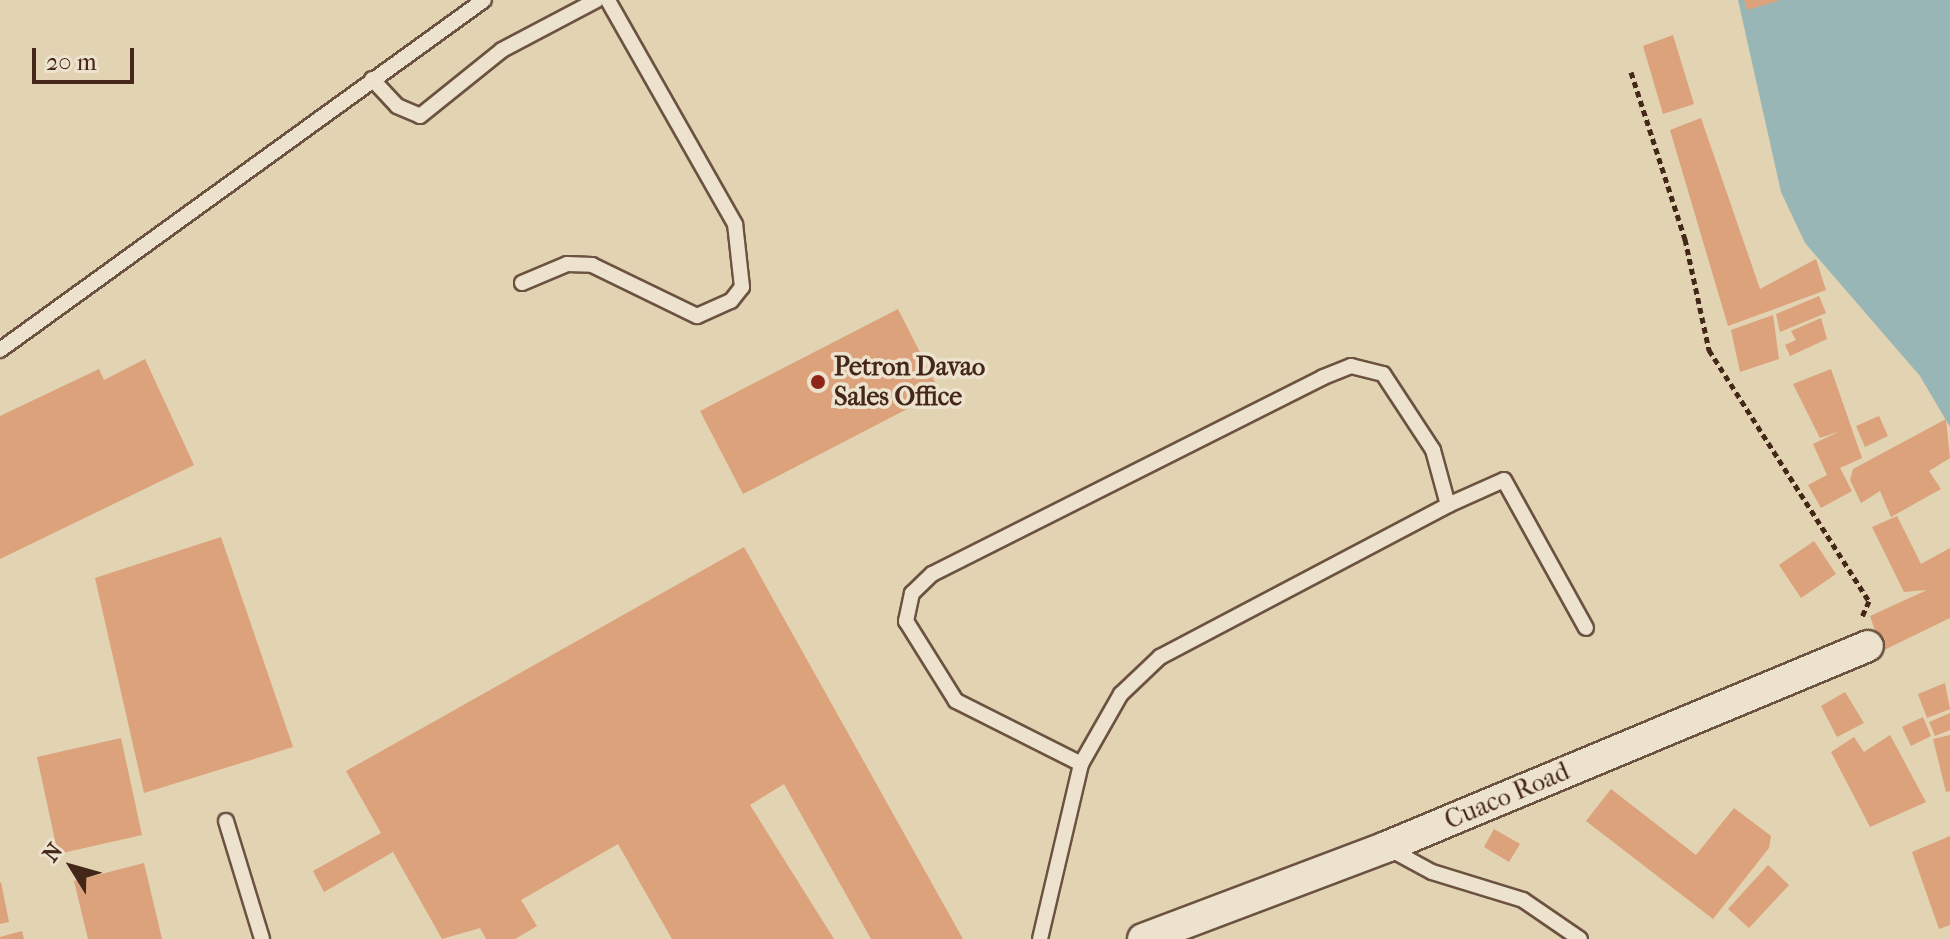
<!DOCTYPE html>
<style>
body{margin:0}
#map{position:relative;width:1950px;height:939px;overflow:hidden;background:#e2d3b2;font-family:"IM FELL French Canon",serif}
div>[style]{position:absolute}
[style*='--x']{left:calc(var(--x)*1px);top:calc(var(--y)*1px);width:calc(var(--w)*1px);rotate:calc(var(--a)*1deg)}
.water>*{inset:0;background:#98b6b6}
.building>*{inset:0;background:#dba27b}
.path>*{height:5px;margin-top:-2.5px;transform-origin:0;background:repeating-linear-gradient(90deg,#45271a 0 6px,transparent 0 10px)}
.roads{filter:drop-shadow(2px 0 #6c5240) drop-shadow(-2px 0 #6c5240) drop-shadow(0 2px #6c5240) drop-shadow(0 -2px #6c5240)}
.lane>*{height:14px;margin:-7px;padding:0 7px;transform-origin:7px;border-radius:7px;background:#ece2cd}
.street>*{height:30px;margin:-15px;padding:0 15px;transform-origin:15px;border-radius:15px;background:#ece2cd}
.dots>*{width:22px;height:22px;translate:-50% -50%;box-sizing:border-box;border:4px solid #ece2cd;border-radius:50%}
span{translate:-50% -50%;white-space:nowrap;text-align:center;line-height:1.15;-webkit-text-stroke:7px #ece2cd;paint-order:stroke}
.poi-label{font-size:26px;color:#45271a;font-weight:700}
.left{translate:0 -50%;text-align:left}
.street-label{font-size:26px;color:#45271a}
.north{position:absolute;left:32px;top:827px;width:80px;height:80px;-webkit-text-stroke:6px #ece2cd;paint-order:stroke;rotate:307deg;font-size:22px;font-weight:700;line-height:32px;text-align:center;color:#45271a}
.north::after{content:'';display:block;margin:auto;width:28px;height:36px;background:#45271a;clip-path:polygon(50% 0,100% 100%,50% 72%,0 100%)}
.scale{position:absolute;left:32px;top:48px;width:102px;height:36px;box-sizing:border-box;border:4px solid #45271a;border-top:0;padding-left:10px;font-size:24px;line-height:28px;white-space:nowrap;color:#45271a;-webkit-text-stroke:6px #ece2cd;paint-order:stroke}
</style>
<div id="map">
<div class="water">
<i style="clip-path:polygon(1738px 0,1950px 0,1950px 427px,1920px 376px,1805px 243px,1781px 192px)"></i>
</div>
<div class="building">
<i style="clip-path:polygon(1744px 0,1778px 0,1778px 1px,1747px 10px)"></i>
<i style="clip-path:polygon(1673px 35px,1694px 104px,1663px 114px,1643px 46px)"></i>
<i style="clip-path:polygon(1701px 118px,1760px 289px,1816px 259px,1826px 290px,1728px 326px,1670px 130px)"></i>
<i style="clip-path:polygon(1819px 296px,1826px 313px,1780px 332px,1776px 314px)"></i>
<i style="clip-path:polygon(898px 309px,940px 392px,743px 494px,700px 411px)"></i>
<i style="clip-path:polygon(1773px 315px,1779px 359px,1740px 372px,1731px 330px)"></i>
<i style="clip-path:polygon(1821px 318px,1827px 339px,1790px 356px,1785px 345px,1796px 340px,1791px 331px)"></i>
<i style="clip-path:polygon(145px 359px,194px 465px,0 559px,0 416px,99px 369px,104px 380px)"></i>
<i style="clip-path:polygon(1831px 369px,1862px 458px,1840px 468px,1852px 491px,1821px 508px,1808px 485px,1827px 475px,1813px 444px,1840px 431px,1820px 438px,1793px 384px)"></i>
<i style="clip-path:polygon(1879px 416px,1888px 436px,1865px 447px,1856px 426px)"></i>
<i style="clip-path:polygon(1946px 419px,1950px 458px,1929px 471px,1941px 489px,1891px 517px,1880px 491px,1861px 503px,1850px 480px,1853px 469px)"></i>
<i style="clip-path:polygon(1897px 516px,1921px 564px,1950px 548px,1950px 618px,1882px 651px,1870px 616px,1927px 590px,1904px 592px,1872px 527px)"></i>
<i style="clip-path:polygon(221px 537px,293px 747px,144px 793px,95px 578px)"></i>
<i style="clip-path:polygon(1814px 541px,1836px 574px,1801px 598px,1779px 565px)"></i>
<i style="clip-path:polygon(744px 547px,963px 939px,871px 939px,784px 784px,750px 805px,834px 939px,672px 939px,618px 844px,521px 900px,537px 926px,515px 939px,486px 939px,480px 928px,442px 939px,393px 852px,324px 892px,313px 871px,381px 833px,346px 771px)"></i>
<i style="clip-path:polygon(1945px 683px,1950px 709px,1927px 718px,1918px 694px)"></i>
<i style="clip-path:polygon(1845px 692px,1864px 723px,1837px 737px,1821px 706px)"></i>
<i style="clip-path:polygon(1950px 713px,1950px 730px,1935px 736px,1929px 722px)"></i>
<i style="clip-path:polygon(1923px 717px,1931px 736px,1911px 746px,1902px 727px)"></i>
<i style="clip-path:polygon(1890px 735px,1926px 802px,1870px 827px,1831px 752px,1854px 737px,1864px 752px)"></i>
<i style="clip-path:polygon(1950px 735px,1950px 791px,1946px 792px,1933px 739px)"></i>
<i style="clip-path:polygon(121px 738px,142px 835px,58px 854px,37px 757px)"></i>
<i style="clip-path:polygon(1611px 789px,1696px 855px,1734px 808px,1771px 836px,1769px 848px,1713px 919px,1586px 821px)"></i>
<i style="clip-path:polygon(1494px 829px,1520px 844px,1509px 862px,1484px 847px)"></i>
<i style="clip-path:polygon(1950px 836px,1950px 925px,1939px 929px,1912px 852px)"></i>
<i style="clip-path:polygon(144px 863px,162px 939px,88px 939px,74px 881px)"></i>
<i style="clip-path:polygon(1768px 865px,1789px 885px,1749px 928px,1728px 909px)"></i>
<i style="clip-path:polygon(1px 882px,9px 922px,0 924px,0 883px)"></i>
<i style="clip-path:polygon(22px 931px,24px 939px,0 939px,0 937px)"></i>
</div>
<div class="path">
<i style="--x:1631;--y:72;--w:176;--a:72.1"></i>
<i style="--x:1685;--y:239;--w:114;--a:77.8"></i>
<i style="--x:1709;--y:350;--w:298;--a:57.5"></i>
<i style="--x:1869;--y:601;--w:17;--a:114"></i>
</div>
<div class="roads">
<div class="lane">
<i style="--x:372;--y:79;--w:37;--a:47"></i>
<i style="--x:397;--y:106;--w:25;--a:23"></i>
<i style="--x:420;--y:116;--w:105;--a:-38.8"></i>
<i style="--x:502;--y:50;--w:107;--a:-27.8"></i>
<i style="--x:522;--y:283;--w:49;--a:-22.9"></i>
<i style="--x:567;--y:264;--w:25;--a:2"></i>
<i style="--x:592;--y:265;--w:117;--a:25.9"></i>
<i style="--x:697;--y:316;--w:37;--a:-24"></i>
<i style="--x:731;--y:301;--w:18;--a:-52"></i>
<i style="--x:742;--y:287;--w:63;--a:-96.3"></i>
<i style="--x:735;--y:224;--w:257;--a:-119.6"></i>
<i style="--x:0;--y:350;--w:597;--a:-35.87"></i>
<i style="--x:1448;--y:505;--w:61;--a:-24.1"></i>
<i style="--x:1504;--y:480;--w:169;--a:61"></i>
<i style="--x:226;--y:821;--w:123;--a:73"></i>
<i style="--x:1386;--y:847;--w:52;--a:28.5"></i>
<i style="--x:1432;--y:872;--w:95;--a:17.1"></i>
<i style="--x:1523;--y:900;--w:69;--a:34.4"></i>
<i style="--x:1040;--y:939;--w:180;--a:-76.8"></i>
<i style="--x:1081;--y:764;--w:81;--a:-60.3"></i>
<i style="--x:1121;--y:694;--w:54;--a:-43.5"></i>
<i style="--x:1160;--y:657;--w:326;--a:-27.8"></i>
<i style="--x:1448;--y:505;--w:57;--a:-105.3"></i>
<i style="--x:1433;--y:450;--w:91;--a:-123.3"></i>
<i style="--x:1383;--y:374;--w:33;--a:-166"></i>
<i style="--x:1351;--y:366;--w:31;--a:158"></i>
<i style="--x:1322;--y:378;--w:436;--a:153.3"></i>
<i style="--x:932;--y:574;--w:28;--a:136"></i>
<i style="--x:912;--y:593;--w:29;--a:102"></i>
<i style="--x:906;--y:621;--w:94;--a:58"></i>
<i style="--x:956;--y:701;--w:140;--a:26.7"></i>
</div>
<div class="street">
<i style="--x:1143;--y:939;--w:260;--a:-20.7"></i>
<i style="--x:1386;--y:847;--w:522;--a:-22.64"></i>
</div>
</div>
<div class="dots">
<i style="left:818px;top:382px;background:#8f2418"></i>
</div>
<div class="poi-label">
<span class="left" style="left:834px;top:382px">Petron Davao<br>Sales Office</span>
</div>
<div class="street-label">
<span style="left:1507px;top:796px;rotate:-23deg">Cuaco Road</span>
</div>
<div class="north">N</div>
<div class="scale">20 m</div>
</div>
